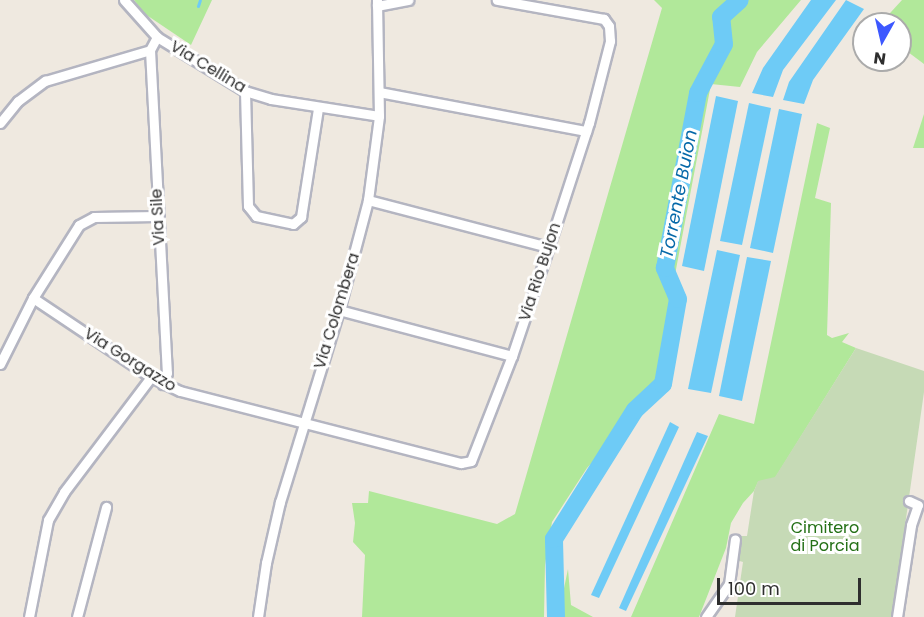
<!DOCTYPE html>
<style>
body{margin:0}
#map{position:relative;width:924px;height:617px;overflow:hidden;background:#efe9e0;font-family:Poppins,sans-serif}
div>[style]{position:absolute}
[style*='--x']{left:calc(var(--x)*1px);top:calc(var(--y)*1px);width:calc(var(--w)*1px);rotate:calc(var(--a)*1deg)}
.green>*{inset:0;background:#b1e89a}
.cemetery>*{inset:0;background:#c6dab6}
.water>*{inset:0;background:#6ecbf6}
.stream>*{height:3px;margin:-1.5px;padding:0 1.5px;transform-origin:1.5px;border-radius:1.5px;background:#6ecbf6}
.river>*{height:18px;margin:-9px;padding:0 9px;transform-origin:9px;border-radius:9px;background:#6ecbf6}
.roads{filter:drop-shadow(2px 0 #b4b5c1) drop-shadow(-2px 0 #b4b5c1) drop-shadow(0 2px #b4b5c1) drop-shadow(0 -2px #b4b5c1)}
.minor>*{height:9px;margin:-4.5px;padding:0 4.5px;transform-origin:4.5px;border-radius:4.5px;background:#fff}
span{translate:-50% -50%;white-space:nowrap;text-align:center;line-height:1.15;-webkit-text-stroke:6px #fff;paint-order:stroke}
.street-label{font-size:16px;color:#2e2e2e}
.park-label{font-size:16px;color:#257117}
.water-label{font-size:18px;color:#0669a9;font-style:italic}
.north{position:absolute;left:852px;top:12px;width:60px;height:60px;box-sizing:border-box;background:#fff;border:2px solid #ababab;border-radius:50%;rotate:188deg;font-size:16px;font-weight:700;line-height:24px;text-align:center;color:#2e2e2e}
.north::after{content:'';display:block;margin:auto;width:21px;height:27px;background:#3d58ff;clip-path:polygon(50% 0,100% 100%,50% 72%,0 100%)}
.scale{position:absolute;left:717px;top:578px;width:144px;height:27px;box-sizing:border-box;border:3px solid #2e2e2e;border-top:0;padding-left:8px;font-size:18px;line-height:21px;white-space:nowrap;color:#2e2e2e;-webkit-text-stroke:4px #fff;paint-order:stroke}
</style>
<div id="map">
<div class="green">
<i style="clip-path:polygon(134px 0,212px 0,191px 45px,145px 14px)"></i>
<i style="clip-path:polygon(654px 0,801px 0,757px 52px,740px 87px,711px 84px,674px 280px,683px 298px,672px 375px,587px 468px,552px 522px,545px 565px,544px 617px,362px 617px,365px 555px,353px 542px,355px 523px,352px 503px,368px 503px,369px 491px,497px 524px,515px 514px,662px 8px)"></i>
<i style="clip-path:polygon(902px 0,924px 0,924px 64px,900px 46px,900px 24px,880px 24px)"></i>
<i style="clip-path:polygon(924px 114px,924px 148px,913px 148px)"></i>
<i style="clip-path:polygon(817px 123px,830px 128px,815px 198px,831px 203px,827px 335px,832px 338px,849px 333px,842px 342px,856px 348px,775px 478px,758px 482px,754px 491px,743px 503px,731px 523px,726px 548px,699px 617px,631px 617px,719px 414px,754px 424px)"></i>
<i style="clip-path:polygon(568px 569px,571px 605px,593px 617px,558px 617px)"></i>
</div>
<div class="cemetery">
<i style="clip-path:polygon(856px 348px,924px 371px,924px 392px,892px 617px,735px 617px,743px 562px,736px 560px,739px 536px,747px 536px,754px 491px,758px 481px,775px 477px)"></i>
</div>
<div class="water">
<i style="clip-path:polygon(811px 0,836px 0,783px 70px,773px 97px,752px 93px,763px 68px)"></i>
<i style="clip-path:polygon(846px 0,864px 9px,813px 80px,804px 104px,783px 100px,789px 82px)"></i>
<i style="clip-path:polygon(716px 96px,738px 101px,704px 271px,682px 266px)"></i>
<i style="clip-path:polygon(749px 103px,771px 108px,742px 245px,720px 241px)"></i>
<i style="clip-path:polygon(779px 109px,802px 114px,773px 253px,750px 248px)"></i>
<i style="clip-path:polygon(717px 250px,740px 255px,711px 393px,688px 389px)"></i>
<i style="clip-path:polygon(747px 257px,771px 261px,742px 401px,719px 396px)"></i>
<i style="clip-path:polygon(670px 422px,679px 427px,599px 598px,591px 595px)"></i>
<i style="clip-path:polygon(697px 432px,708px 436px,626px 611px,619px 608px)"></i>
</div>
<div class="stream">
<i style="--x:198;--y:6;--w:6;--a:-72"></i>
</div>
<div class="river">
<i style="--x:556;--y:617;--w:78;--a:-91.5"></i>
<i style="--x:554;--y:539;--w:152;--a:-57.9"></i>
<i style="--x:635;--y:410;--w:38;--a:-43"></i>
<i style="--x:663;--y:384;--w:86;--a:-80"></i>
<i style="--x:678;--y:299;--w:34;--a:-113"></i>
<i style="--x:665;--y:268;--w:178;--a:-79.3"></i>
<i style="--x:698;--y:93;--w:55;--a:-62"></i>
<i style="--x:724;--y:44;--w:27;--a:-96"></i>
<i style="--x:721;--y:17;--w:25;--a:-42"></i>
</div>
<div class="roads">
<div class="minor">
<i style="--x:124;--y:0;--w:50;--a:48.3"></i>
<i style="--x:157;--y:37;--w:103;--a:31.5"></i>
<i style="--x:245;--y:91;--w:27;--a:17"></i>
<i style="--x:271;--y:99;--w:109;--a:8.9"></i>
<i style="--x:377;--y:6;--w:32;--a:-11"></i>
<i style="--x:150;--y:50;--w:323;--a:87"></i>
<i style="--x:167;--y:373;--w:12;--a:110"></i>
<i style="--x:245;--y:91;--w:115;--a:88.5"></i>
<i style="--x:248;--y:206;--w:13;--a:51"></i>
<i style="--x:256;--y:216;--w:38;--a:12"></i>
<i style="--x:293;--y:224;--w:11;--a:-41"></i>
<i style="--x:301;--y:217;--w:110;--a:-81.1"></i>
<i style="--x:379;--y:92;--w:211;--a:10.7"></i>
<i style="--x:0;--y:123;--w:28;--a:-51"></i>
<i style="--x:18;--y:101;--w:34;--a:-37"></i>
<i style="--x:45;--y:81;--w:109;--a:-16.4"></i>
<i style="--x:150;--y:50;--w:15;--a:-62"></i>
<i style="--x:368;--y:200;--w:187;--a:14.6"></i>
<i style="--x:33;--y:298;--w:142;--a:33.8"></i>
<i style="--x:151;--y:377;--w:32;--a:26"></i>
<i style="--x:180;--y:391;--w:290;--a:14.4"></i>
<i style="--x:461;--y:463;--w:10;--a:-11"></i>
<i style="--x:471;--y:461;--w:113;--a:-68.7"></i>
<i style="--x:512;--y:356;--w:107;--a:-71.4"></i>
<i style="--x:546;--y:255;--w:139;--a:-72"></i>
<i style="--x:589;--y:123;--w:85;--a:-75.6"></i>
<i style="--x:610;--y:41;--w:15;--a:-94"></i>
<i style="--x:609;--y:26;--w:9;--a:-126"></i>
<i style="--x:604;--y:19;--w:109;--a:-169.9"></i>
<i style="--x:339;--y:310;--w:179;--a:14.9"></i>
<i style="--x:0;--y:364;--w:74;--a:-63.4"></i>
<i style="--x:33;--y:298;--w:86;--a:-57.8"></i>
<i style="--x:79;--y:225;--w:17;--a:-28"></i>
<i style="--x:94;--y:217;--w:64;--a:-0.9"></i>
<i style="--x:29;--y:617;--w:99;--a:-78.9"></i>
<i style="--x:48;--y:520;--w:32;--a:-60"></i>
<i style="--x:64;--y:492;--w:144;--a:-52.9"></i>
<i style="--x:77;--y:617;--w:114;--a:-75.2"></i>
<i style="--x:258;--y:617;--w:55;--a:-81.6"></i>
<i style="--x:266;--y:563;--w:63;--a:-77.1"></i>
<i style="--x:280;--y:502;--w:201;--a:-72.9"></i>
<i style="--x:339;--y:310;--w:114;--a:-75.2"></i>
<i style="--x:368;--y:200;--w:85;--a:-82.5"></i>
<i style="--x:379;--y:116;--w:116;--a:-91"></i>
<i style="--x:706;--y:617;--w:40;--a:-55.1"></i>
<i style="--x:729;--y:584;--w:45;--a:-82.4"></i>
<i style="--x:897;--y:617;--w:93;--a:-81.3"></i>
<i style="--x:911;--y:525;--w:21;--a:-71"></i>
<i style="--x:918;--y:505;--w:10;--a:-156"></i>
</div>
</div>
<div class="street-label">
<span style="left:208px;top:67px;rotate:31deg">Via Cellina</span>
<span style="left:158px;top:217px;rotate:-93deg">Via Sile</span>
<span style="left:540px;top:272px;rotate:-72deg">Via Rio Bujon</span>
<span style="left:337px;top:311px;rotate:-73deg">Via Colombera</span>
<span style="left:130px;top:360px;rotate:32deg">Via Gorgazzo</span>
</div>
<div class="park-label">
<span style="left:825px;top:537px">Cimitero<br>di Porcia</span>
</div>
<div class="water-label">
<span style="left:679px;top:194px;rotate:-79deg">Torrente Buion</span>
</div>
<div class="north">N</div>
<div class="scale">100 m</div>
</div>
